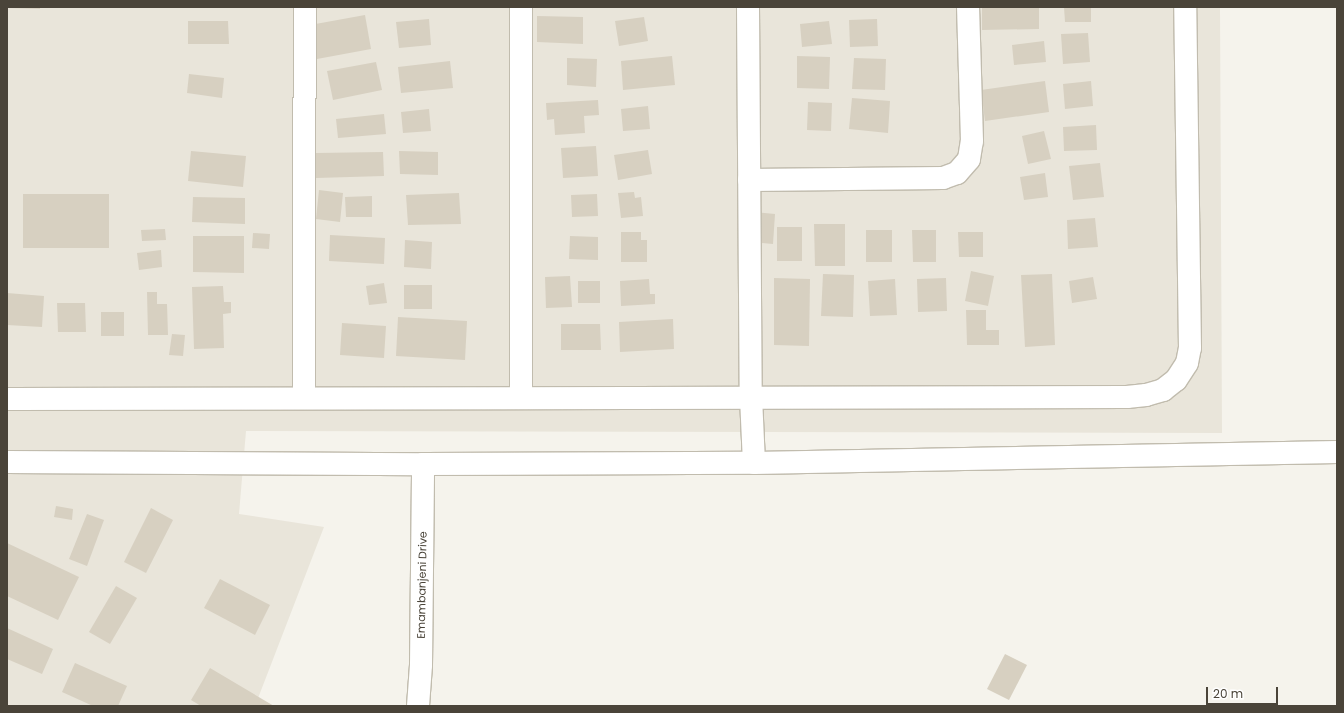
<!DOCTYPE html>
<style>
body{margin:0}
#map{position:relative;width:1344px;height:713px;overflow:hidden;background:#f5f3ec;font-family:Poppins,sans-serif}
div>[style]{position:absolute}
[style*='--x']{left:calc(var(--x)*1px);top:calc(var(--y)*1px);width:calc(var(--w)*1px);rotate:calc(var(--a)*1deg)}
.residential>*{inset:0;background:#e9e5da}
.building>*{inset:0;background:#d7d0c1}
.roads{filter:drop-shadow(1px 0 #c1bcae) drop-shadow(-1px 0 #c1bcae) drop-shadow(0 1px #c1bcae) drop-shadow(0 -1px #c1bcae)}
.minor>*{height:22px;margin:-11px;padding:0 11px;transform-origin:11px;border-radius:11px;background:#fff}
span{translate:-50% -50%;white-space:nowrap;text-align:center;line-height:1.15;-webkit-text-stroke:3px #fff;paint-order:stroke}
.street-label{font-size:11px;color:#4a4439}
.frame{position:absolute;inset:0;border:8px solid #4a4439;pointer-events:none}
.scale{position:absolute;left:1206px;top:687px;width:72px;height:18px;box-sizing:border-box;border:2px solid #4a4439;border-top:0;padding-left:5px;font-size:12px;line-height:14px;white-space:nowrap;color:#4a4439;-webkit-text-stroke:3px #fff;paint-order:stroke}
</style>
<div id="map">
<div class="residential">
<i style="clip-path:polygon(7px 7px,1220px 7px,1222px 433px,246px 431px,239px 514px,324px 527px,255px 706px,7px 706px)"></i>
</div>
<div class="building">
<i style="clip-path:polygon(7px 7px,40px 7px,40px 9px,7px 8px)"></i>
<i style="clip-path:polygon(982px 7px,1039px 7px,1039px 29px,982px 30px)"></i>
<i style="clip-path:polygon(1064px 7px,1091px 7px,1091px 22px,1065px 22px)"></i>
<i style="clip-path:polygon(365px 15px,371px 49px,317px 59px,310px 25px)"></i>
<i style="clip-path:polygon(537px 16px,583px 17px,583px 44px,537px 42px)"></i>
<i style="clip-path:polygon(644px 17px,648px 41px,619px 46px,615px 21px)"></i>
<i style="clip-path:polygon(429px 19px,431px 45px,399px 48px,396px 22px)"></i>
<i style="clip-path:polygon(877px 19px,878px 46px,850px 47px,849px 20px)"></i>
<i style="clip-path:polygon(188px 21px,228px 21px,229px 44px,188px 44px)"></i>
<i style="clip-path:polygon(829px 21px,832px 44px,802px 47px,800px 24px)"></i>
<i style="clip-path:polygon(1088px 33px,1090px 62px,1063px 64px,1061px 34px)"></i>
<i style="clip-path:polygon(1044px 41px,1046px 62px,1014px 65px,1012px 45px)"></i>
<i style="clip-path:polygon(672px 56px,675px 85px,623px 90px,621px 61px)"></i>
<i style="clip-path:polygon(797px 56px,830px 57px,829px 89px,797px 88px)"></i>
<i style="clip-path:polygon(567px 58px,597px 59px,596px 87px,567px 85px)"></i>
<i style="clip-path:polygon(854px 58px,886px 59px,885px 90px,852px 89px)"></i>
<i style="clip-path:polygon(450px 61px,453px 88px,401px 93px,398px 67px)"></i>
<i style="clip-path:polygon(376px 62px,382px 90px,333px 100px,327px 71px)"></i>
<i style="clip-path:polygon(189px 74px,224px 78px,222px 98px,187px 93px)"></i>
<i style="clip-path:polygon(1045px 81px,1049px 112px,985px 121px,981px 90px)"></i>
<i style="clip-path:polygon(1091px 81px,1093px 106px,1065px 109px,1063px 84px)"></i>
<i style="clip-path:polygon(852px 98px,890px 101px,888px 133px,849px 129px)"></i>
<i style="clip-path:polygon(598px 100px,599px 115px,584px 116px,585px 133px,555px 135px,554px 119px,547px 120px,546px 103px)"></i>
<i style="clip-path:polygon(808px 102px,832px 103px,831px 131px,807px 130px)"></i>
<i style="clip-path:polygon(648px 106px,650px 129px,623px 131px,621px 109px)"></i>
<i style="clip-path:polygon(429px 109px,431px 131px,403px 133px,401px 112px)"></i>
<i style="clip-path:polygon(384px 114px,386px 134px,338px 138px,336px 119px)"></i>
<i style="clip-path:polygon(1096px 125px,1097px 150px,1064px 151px,1063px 127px)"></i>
<i style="clip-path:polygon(1044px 131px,1051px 159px,1028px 164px,1022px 136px)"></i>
<i style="clip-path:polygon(596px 146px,598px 176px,563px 178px,561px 148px)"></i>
<i style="clip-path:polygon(648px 150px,652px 174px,618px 180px,614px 155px)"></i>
<i style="clip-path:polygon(191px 151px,246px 156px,243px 187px,188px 181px)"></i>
<i style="clip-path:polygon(399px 151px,438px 152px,438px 175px,400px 174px)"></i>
<i style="clip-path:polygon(383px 152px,384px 176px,316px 178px,316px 153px)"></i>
<i style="clip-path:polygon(1100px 163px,1104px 197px,1073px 200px,1069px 166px)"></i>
<i style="clip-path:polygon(1045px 173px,1048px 197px,1024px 200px,1020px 177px)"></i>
<i style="clip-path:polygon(319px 190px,343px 193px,340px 222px,316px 219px)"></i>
<i style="clip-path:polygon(634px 192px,635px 198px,641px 197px,643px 216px,621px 218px,618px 193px)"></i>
<i style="clip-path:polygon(459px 193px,461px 224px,408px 225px,406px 195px)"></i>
<i style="clip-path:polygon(23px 194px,109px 194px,109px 248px,23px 248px)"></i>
<i style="clip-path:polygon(597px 194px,598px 216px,572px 217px,571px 195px)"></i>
<i style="clip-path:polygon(372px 196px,372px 217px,346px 217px,345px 197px)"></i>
<i style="clip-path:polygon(193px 197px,245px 198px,245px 224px,192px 222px)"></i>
<i style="clip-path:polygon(755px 212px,775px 214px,773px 244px,752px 242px)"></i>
<i style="clip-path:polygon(1095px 218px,1098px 247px,1068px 249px,1067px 220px)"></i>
<i style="clip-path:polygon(814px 224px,845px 224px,845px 266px,815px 266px)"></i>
<i style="clip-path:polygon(777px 227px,802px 227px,802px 261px,777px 261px)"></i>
<i style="clip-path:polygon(165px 229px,166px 240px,142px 241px,141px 230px)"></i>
<i style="clip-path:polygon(866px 230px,892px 230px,892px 262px,866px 262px)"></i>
<i style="clip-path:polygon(912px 230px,936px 230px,936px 262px,913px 262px)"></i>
<i style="clip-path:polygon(621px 232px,641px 232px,641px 240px,647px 240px,647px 262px,621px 262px)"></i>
<i style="clip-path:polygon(958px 232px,983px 232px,983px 257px,959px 257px)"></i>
<i style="clip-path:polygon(253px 233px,270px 234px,269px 249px,252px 248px)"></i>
<i style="clip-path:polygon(330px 235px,385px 238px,384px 264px,329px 261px)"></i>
<i style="clip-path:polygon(193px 236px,244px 236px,244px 273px,193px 272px)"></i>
<i style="clip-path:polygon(570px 236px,598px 237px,598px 260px,569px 259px)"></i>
<i style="clip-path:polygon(405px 240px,432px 242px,431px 269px,404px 267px)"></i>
<i style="clip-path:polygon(161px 250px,162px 267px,139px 270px,137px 253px)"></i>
<i style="clip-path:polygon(971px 271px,994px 276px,988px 306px,965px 301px)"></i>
<i style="clip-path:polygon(823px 274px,854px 275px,853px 317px,821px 316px)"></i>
<i style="clip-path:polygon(1052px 274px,1055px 345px,1025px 347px,1021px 275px)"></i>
<i style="clip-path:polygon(570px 276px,572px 307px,546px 308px,545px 277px)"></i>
<i style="clip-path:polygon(1093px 277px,1097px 299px,1072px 303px,1069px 281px)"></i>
<i style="clip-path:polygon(774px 278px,810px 279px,809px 346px,774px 345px)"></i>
<i style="clip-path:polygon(946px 278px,947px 311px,918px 312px,917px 279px)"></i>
<i style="clip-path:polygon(649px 279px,650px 294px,655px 294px,655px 304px,621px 306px,620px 281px)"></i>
<i style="clip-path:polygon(895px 279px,897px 315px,870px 316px,868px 281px)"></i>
<i style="clip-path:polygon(578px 281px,600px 281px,600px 303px,578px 303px)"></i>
<i style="clip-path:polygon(384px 283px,387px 303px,369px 305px,366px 286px)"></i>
<i style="clip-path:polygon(404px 285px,432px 285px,432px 309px,404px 309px)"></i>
<i style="clip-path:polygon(223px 286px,224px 302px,231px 302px,231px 313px,223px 314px,224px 348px,194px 349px,192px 287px)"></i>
<i style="clip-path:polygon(147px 292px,157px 292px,157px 304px,167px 304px,168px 335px,148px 335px)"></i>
<i style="clip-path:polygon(7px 293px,44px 296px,42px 327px,7px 325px)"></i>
<i style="clip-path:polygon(57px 303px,85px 303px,86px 332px,58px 332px)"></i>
<i style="clip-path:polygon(966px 310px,986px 310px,986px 330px,999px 330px,999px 345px,967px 345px)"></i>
<i style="clip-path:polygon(101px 312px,124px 312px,124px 336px,101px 336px)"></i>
<i style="clip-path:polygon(398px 317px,467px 321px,465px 360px,396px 356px)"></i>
<i style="clip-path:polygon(673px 319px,674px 349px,620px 352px,619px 322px)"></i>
<i style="clip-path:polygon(342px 323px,386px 326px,384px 358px,340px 355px)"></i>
<i style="clip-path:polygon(561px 324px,600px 324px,601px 350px,561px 350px)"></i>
<i style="clip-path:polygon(172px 334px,185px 335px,183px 356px,169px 355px)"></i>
<i style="clip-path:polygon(56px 506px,73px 509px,72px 520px,54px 517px)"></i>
<i style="clip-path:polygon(151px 508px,173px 520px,146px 573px,124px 562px)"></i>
<i style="clip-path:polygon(87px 514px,104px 520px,87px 566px,69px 559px)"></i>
<i style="clip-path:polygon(7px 543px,79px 577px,58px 620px,7px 596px)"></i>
<i style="clip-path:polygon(220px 579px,270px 605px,255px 635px,204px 608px)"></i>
<i style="clip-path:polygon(116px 586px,137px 598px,110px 644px,89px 632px)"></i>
<i style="clip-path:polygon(7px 628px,53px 649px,42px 674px,7px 659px)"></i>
<i style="clip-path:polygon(1005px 654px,1027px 665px,1009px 700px,987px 689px)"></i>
<i style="clip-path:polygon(75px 663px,127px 686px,118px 706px,93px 706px,62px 692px)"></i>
<i style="clip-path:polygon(210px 668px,274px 706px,201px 706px,191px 700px)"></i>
</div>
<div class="roads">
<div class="minor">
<i style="--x:748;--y:7;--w:390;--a:89.6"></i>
<i style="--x:751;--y:397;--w:66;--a:87.4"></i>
<i style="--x:749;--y:180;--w:194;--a:-0.6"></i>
<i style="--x:943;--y:178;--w:15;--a:-20"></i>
<i style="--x:957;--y:173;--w:18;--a:-49"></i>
<i style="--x:969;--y:159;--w:18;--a:-81"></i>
<i style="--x:972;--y:141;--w:134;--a:-91.7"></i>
<i style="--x:521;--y:397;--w:390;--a:-90"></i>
<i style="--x:304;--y:398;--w:391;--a:-89.9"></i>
<i style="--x:7;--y:399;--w:1120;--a:-0.1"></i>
<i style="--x:1127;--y:397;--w:19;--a:-6"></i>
<i style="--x:1146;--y:395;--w:18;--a:-16"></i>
<i style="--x:1163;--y:390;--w:16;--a:-38"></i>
<i style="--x:1176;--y:380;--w:20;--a:-57"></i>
<i style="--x:1187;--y:363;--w:15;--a:-79"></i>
<i style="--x:1190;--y:348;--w:341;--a:-90.8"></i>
<i style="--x:7;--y:462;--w:416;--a:0.3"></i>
<i style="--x:423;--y:464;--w:331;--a:-0.2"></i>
<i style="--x:754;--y:463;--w:583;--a:-1.08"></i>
<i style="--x:418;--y:706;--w:41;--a:-85.8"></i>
<i style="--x:421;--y:665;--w:201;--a:-89.4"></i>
</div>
</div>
<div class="street-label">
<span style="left:422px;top:585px;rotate:-89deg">Emambanjeni Drive</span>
</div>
<div class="frame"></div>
<div class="scale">20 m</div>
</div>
